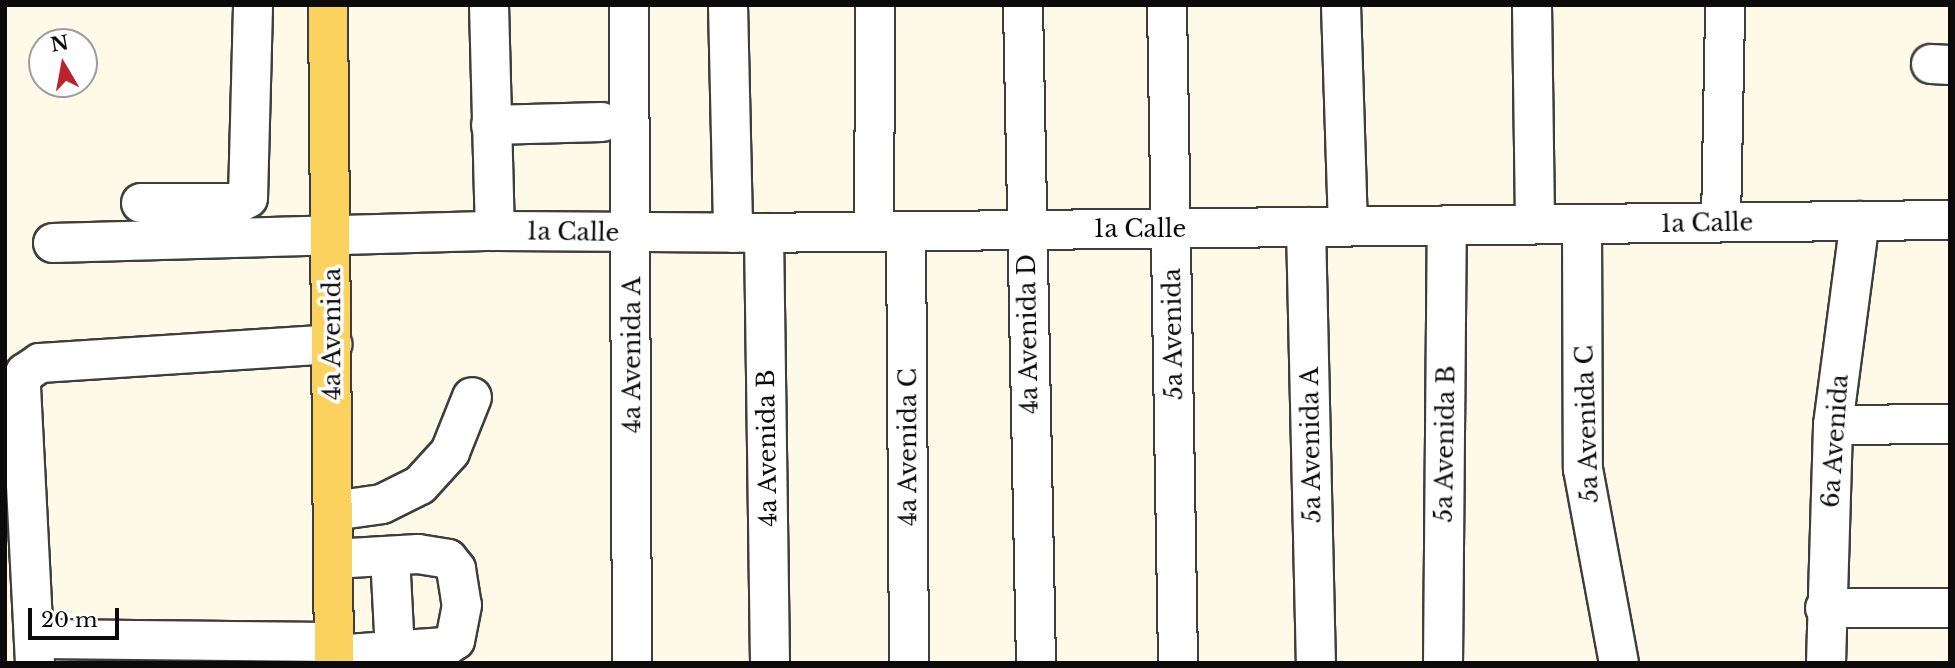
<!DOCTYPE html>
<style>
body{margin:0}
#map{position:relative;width:1955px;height:668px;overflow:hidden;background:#fffae8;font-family:"Libre Baskerville",serif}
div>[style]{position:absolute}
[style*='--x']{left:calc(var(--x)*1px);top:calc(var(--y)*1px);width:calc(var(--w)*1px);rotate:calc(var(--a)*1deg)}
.roads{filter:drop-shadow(2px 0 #3e3e3e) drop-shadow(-2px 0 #3e3e3e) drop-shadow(0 2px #3e3e3e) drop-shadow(0 -2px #3e3e3e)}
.minor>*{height:38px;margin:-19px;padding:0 19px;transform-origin:19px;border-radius:19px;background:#fff}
.major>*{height:38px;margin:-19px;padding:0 19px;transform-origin:19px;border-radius:19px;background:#fbd25d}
span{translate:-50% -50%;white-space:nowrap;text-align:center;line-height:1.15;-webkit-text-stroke:7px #fff;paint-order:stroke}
.street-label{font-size:24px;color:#0b0b0b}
.frame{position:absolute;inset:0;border:7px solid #0b0b0b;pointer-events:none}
.north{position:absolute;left:28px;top:28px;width:70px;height:70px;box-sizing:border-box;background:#fff;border:2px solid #9d9d9d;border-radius:50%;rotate:350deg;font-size:19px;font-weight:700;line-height:28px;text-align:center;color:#0b0b0b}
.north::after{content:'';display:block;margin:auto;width:24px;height:32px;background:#bc222b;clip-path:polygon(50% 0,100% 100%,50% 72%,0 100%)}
.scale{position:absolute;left:28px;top:608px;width:91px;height:32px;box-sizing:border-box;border:4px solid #0b0b0b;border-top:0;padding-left:9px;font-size:21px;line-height:24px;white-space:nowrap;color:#0b0b0b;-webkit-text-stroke:5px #fff;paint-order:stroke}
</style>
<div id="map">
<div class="roads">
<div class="minor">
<i style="--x:489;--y:5;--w:226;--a:88.5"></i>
<i style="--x:629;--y:5;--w:658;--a:89.74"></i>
<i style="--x:728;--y:5;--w:228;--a:88.7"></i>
<i style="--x:1023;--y:5;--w:658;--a:88.87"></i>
<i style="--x:1167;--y:5;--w:658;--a:89.04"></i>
<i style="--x:1341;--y:5;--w:220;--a:88.2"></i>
<i style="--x:1532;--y:5;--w:219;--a:89.2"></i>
<i style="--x:1931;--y:64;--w:19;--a:3"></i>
<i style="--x:491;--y:125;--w:111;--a:-1.5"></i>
<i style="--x:141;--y:203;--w:98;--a:0"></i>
<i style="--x:239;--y:203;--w:10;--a:-29"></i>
<i style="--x:248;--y:198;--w:193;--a:-88.5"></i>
<i style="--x:1721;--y:222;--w:217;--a:-88.9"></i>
<i style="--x:1582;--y:224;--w:245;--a:89.8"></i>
<i style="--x:1583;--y:469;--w:197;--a:79.5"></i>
<i style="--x:1306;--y:227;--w:436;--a:88.7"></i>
<i style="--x:874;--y:231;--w:226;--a:-89.7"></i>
<i style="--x:906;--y:231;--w:432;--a:89.6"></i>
<i style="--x:764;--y:233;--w:430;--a:89.2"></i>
<i style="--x:53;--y:243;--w:442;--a:-1.6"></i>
<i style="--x:495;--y:231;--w:255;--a:0.4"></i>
<i style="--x:750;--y:233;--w:1200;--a:-0.62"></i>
<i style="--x:1833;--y:425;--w:117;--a:-0.5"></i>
<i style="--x:333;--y:511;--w:49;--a:-8.1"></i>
<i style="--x:382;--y:504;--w:42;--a:-26.6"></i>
<i style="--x:420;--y:485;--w:45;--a:-47.7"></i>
<i style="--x:450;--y:452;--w:59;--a:-68.2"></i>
<i style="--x:390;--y:556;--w:95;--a:87"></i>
<i style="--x:333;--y:559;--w:85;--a:-3.4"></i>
<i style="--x:418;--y:554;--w:30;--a:9"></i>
<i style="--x:448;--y:559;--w:13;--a:51"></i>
<i style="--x:456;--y:569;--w:36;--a:81"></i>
<i style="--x:462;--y:605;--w:36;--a:101"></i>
<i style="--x:455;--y:640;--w:12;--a:145"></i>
<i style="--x:445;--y:647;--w:111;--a:175.9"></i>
<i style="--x:1825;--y:608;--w:125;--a:0"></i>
<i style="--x:34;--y:639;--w:300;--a:0.6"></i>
<i style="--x:35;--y:663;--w:280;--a:-92.9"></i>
<i style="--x:21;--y:383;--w:11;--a:-68"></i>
<i style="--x:25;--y:373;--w:18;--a:-34"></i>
<i style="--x:40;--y:363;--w:293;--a:-3.7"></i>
<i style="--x:1443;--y:663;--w:438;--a:-89.5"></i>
<i style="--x:1826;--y:663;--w:238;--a:-88.3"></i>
<i style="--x:1833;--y:425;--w:206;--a:-82.5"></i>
</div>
<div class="major">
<i style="--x:328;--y:5;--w:658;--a:89.48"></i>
</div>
</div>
<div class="street-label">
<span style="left:1707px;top:223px;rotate:-1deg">1a Calle</span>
<span style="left:1140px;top:229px">1a Calle</span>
<span style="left:573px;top:232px;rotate:1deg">1a Calle</span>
<span style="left:332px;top:334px;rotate:-90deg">4a Avenida</span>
<span style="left:1028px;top:334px;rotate:-91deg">4a Avenida D</span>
<span style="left:1173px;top:334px;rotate:-91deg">5a Avenida</span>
<span style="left:632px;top:355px;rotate:-90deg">4a Avenida A</span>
<span style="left:1587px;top:424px;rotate:-92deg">5a Avenida C</span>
<span style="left:1835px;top:441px;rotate:-86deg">6a Avenida</span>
<span style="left:1445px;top:444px;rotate:-89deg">5a Avenida B</span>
<span style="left:1311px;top:445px;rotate:-91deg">5a Avenida A</span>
<span style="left:908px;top:447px;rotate:-90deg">4a Avenida C</span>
<span style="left:767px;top:448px;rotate:-91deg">4a Avenida B</span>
</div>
<div class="frame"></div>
<div class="north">N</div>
<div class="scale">20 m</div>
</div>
